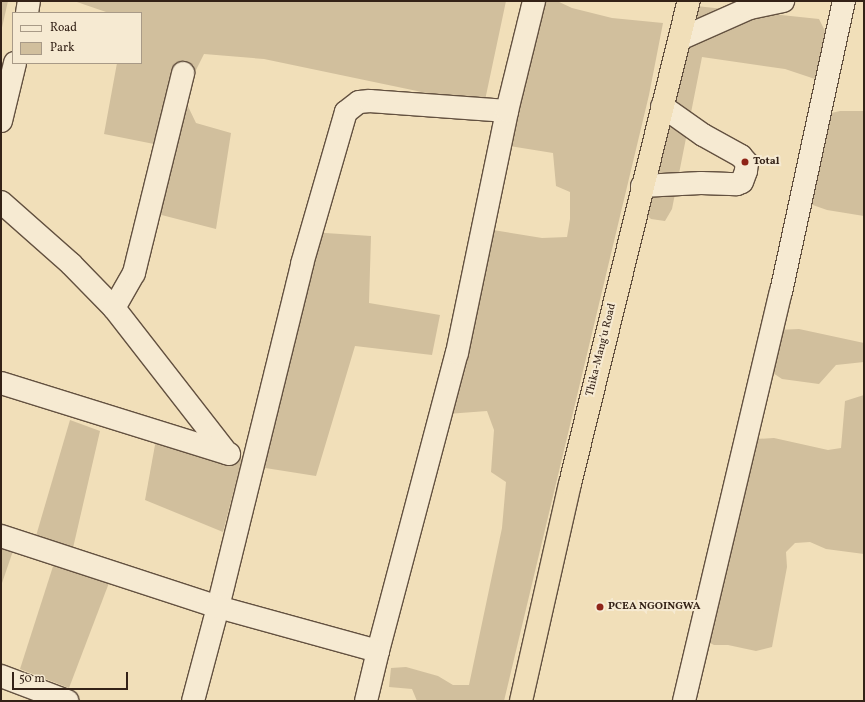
<!DOCTYPE html>
<style>
body{margin:0}
#map{position:relative;width:865px;height:702px;overflow:hidden;background:#f1dfb9;font-family:Vollkorn,serif}
div>[style]{position:absolute}
[style*='--x']{left:calc(var(--x)*1px);top:calc(var(--y)*1px);width:calc(var(--w)*1px);rotate:calc(var(--a)*1deg)}
.green>*{inset:0;background:#d1bf9d}
.roads{filter:drop-shadow(1px 0 #635140) drop-shadow(-1px 0 #635140) drop-shadow(0 1px #635140) drop-shadow(0 -1px #635140)}
.minor>*{height:22px;margin:-11px;padding:0 11px;transform-origin:11px;border-radius:11px;background:#f6ead2}
.highway>*{height:22px;margin:-11px;padding:0 11px;transform-origin:11px;border-radius:11px;background:#f1dfb9}
.dots>*{width:11px;height:11px;translate:-50% -50%;box-sizing:border-box;border:2px solid #f6ead2;border-radius:50%}
span{translate:-50% -50%;white-space:nowrap;text-align:center;line-height:1.15;-webkit-text-stroke:4px #f6ead2;paint-order:stroke}
.poi-label{font-size:11px;color:#342217;font-weight:700}
.left{translate:0 -50%;text-align:left}
.street-label{font-size:11px;color:#342217}
.frame{position:absolute;inset:0;border:2px solid #342217;pointer-events:none}
.legend{position:absolute;left:12px;top:12px;width:130px;height:52px;box-sizing:border-box;background:#f6ead2;border:1px solid #a89a87;margin:0;padding:5px 7px;list-style:none;font-size:12px;color:#342217}
.legend li{display:flex;align-items:center;gap:8px;height:20px}
.legend b{width:20px;border:1px solid #a89a87}
.scale{position:absolute;left:12px;top:672px;width:116px;height:18px;box-sizing:border-box;border:2px solid #342217;border-top:0;padding-left:5px;font-size:12px;line-height:14px;white-space:nowrap;color:#342217;-webkit-text-stroke:3px #f6ead2;paint-order:stroke}
</style>
<div id="map">
<div class="green">
<i style="clip-path:polygon(1px 1px,8px 1px,1px 32px)"></i>
<i style="clip-path:polygon(74px 1px,506px 1px,484px 105px,264px 59px,204px 54px,183px 96px,196px 123px,231px 133px,216px 229px,146px 211px,164px 146px,104px 134px,117px 63px,141px 63px,141px 13px,109px 13px)"></i>
<i style="clip-path:polygon(542px 1px,557px 1px,572px 8px,612px 18px,663px 23px,649px 95px,504px 701px,417px 701px,412px 689px,389px 687px,391px 668px,406px 667px,438px 676px,453px 685px,469px 685px,502px 528px,506px 482px,491px 472px,494px 430px,487px 411px,447px 414px,493px 230px,542px 238px,567px 237px,570px 219px,570px 192px,556px 186px,553px 153px,504px 145px)"></i>
<i style="clip-path:polygon(696px 6px,819px 19px,828px 37px,815px 79px,785px 69px,702px 57px,672px 209px,665px 221px,651px 219px,642px 211px)"></i>
<i style="clip-path:polygon(840px 111px,864px 111px,864px 216px,827px 210px,810px 204px,827px 114px)"></i>
<i style="clip-path:polygon(310px 232px,371px 236px,369px 303px,440px 315px,432px 355px,355px 346px,316px 476px,259px 467px)"></i>
<i style="clip-path:polygon(799px 329px,864px 343px,864px 362px,836px 365px,819px 384px,782px 379px,773px 373px,771px 367px,777px 330px)"></i>
<i style="clip-path:polygon(864px 395px,864px 554px,826px 549px,810px 542px,795px 543px,786px 552px,787px 567px,772px 647px,756px 651px,728px 645px,714px 645px,704px 640px,756px 439px,774px 438px,828px 450px,841px 448px,845px 401px)"></i>
<i style="clip-path:polygon(70px 420px,100px 431px,73px 548px,36px 536px)"></i>
<i style="clip-path:polygon(157px 434px,242px 459px,223px 532px,145px 500px)"></i>
<i style="clip-path:polygon(1px 540px,15px 545px,1px 586px)"></i>
<i style="clip-path:polygon(56px 557px,112px 575px,69px 688px,20px 669px)"></i>
</div>
<div class="roads">
<div class="minor">
<i style="--x:27;--y:13;--w:12;--a:-81"></i>
<i style="--x:680;--y:39;--w:77;--a:-23.9"></i>
<i style="--x:750;--y:8;--w:34;--a:-12"></i>
<i style="--x:1;--y:121;--w:60;--a:-76.4"></i>
<i style="--x:642;--y:186;--w:59;--a:-2.9"></i>
<i style="--x:701;--y:183;--w:36;--a:2"></i>
<i style="--x:737;--y:184;--w:5;--a:-22"></i>
<i style="--x:742;--y:182;--w:12;--a:-70"></i>
<i style="--x:746;--y:171;--w:8;--a:-83"></i>
<i style="--x:747;--y:163;--w:9;--a:-131"></i>
<i style="--x:741;--y:156;--w:43;--a:-151.1"></i>
<i style="--x:703;--y:135;--w:50;--a:-144.7"></i>
<i style="--x:1;--y:202;--w:94;--a:41.5"></i>
<i style="--x:71;--y:264;--w:62;--a:45.7"></i>
<i style="--x:114;--y:308;--w:184;--a:52.1"></i>
<i style="--x:114;--y:308;--w:40;--a:-60.3"></i>
<i style="--x:134;--y:273;--w:206;--a:-76.2"></i>
<i style="--x:1;--y:383;--w:239;--a:17.3"></i>
<i style="--x:1;--y:536;--w:228;--a:18.1"></i>
<i style="--x:218;--y:607;--w:353;--a:-76.2"></i>
<i style="--x:302;--y:264;--w:158;--a:-73.9"></i>
<i style="--x:346;--y:112;--w:16;--a:-38"></i>
<i style="--x:359;--y:102;--w:11;--a:-5"></i>
<i style="--x:370;--y:101;--w:137;--a:4.2"></i>
<i style="--x:1;--y:676;--w:71;--a:20.7"></i>
<i style="--x:193;--y:701;--w:97;--a:-75.1"></i>
<i style="--x:218;--y:607;--w:166;--a:15.4"></i>
<i style="--x:378;--y:651;--w:308;--a:-75.2"></i>
<i style="--x:457;--y:353;--w:247;--a:-78.3"></i>
<i style="--x:507;--y:111;--w:113;--a:-76.2"></i>
<i style="--x:366;--y:701;--w:51;--a:-76.5"></i>
<i style="--x:684;--y:701;--w:420;--a:-76.7"></i>
<i style="--x:781;--y:292;--w:298;--a:-77.8"></i>
</div>
<div class="highway">
<i style="--x:521;--y:701;--w:222;--a:-77.3"></i>
<i style="--x:570;--y:484;--w:497;--a:-76.2"></i>
</div>
</div>
<div class="dots">
<i style="left:745px;top:162px;background:#8f2418"></i>
<i style="left:600px;top:607px;background:#8f2418"></i>
</div>
<div class="poi-label">
<span class="left" style="left:753px;top:162px">Total</span>
<span class="left" style="left:608px;top:607px">PCEA NGOINGWA</span>
</div>
<div class="street-label">
<span style="left:602px;top:350px;rotate:-76deg">Thika-Mang'u Road</span>
</div>
<div class="frame"></div>
<ul class="legend">
<li><b style="height:5px;background:#f6ead2"></b>Road</li>
<li><b style="height:11px;background:#d1bf9d"></b>Park</li>
</ul>
<div class="scale">50 m</div>
</div>
